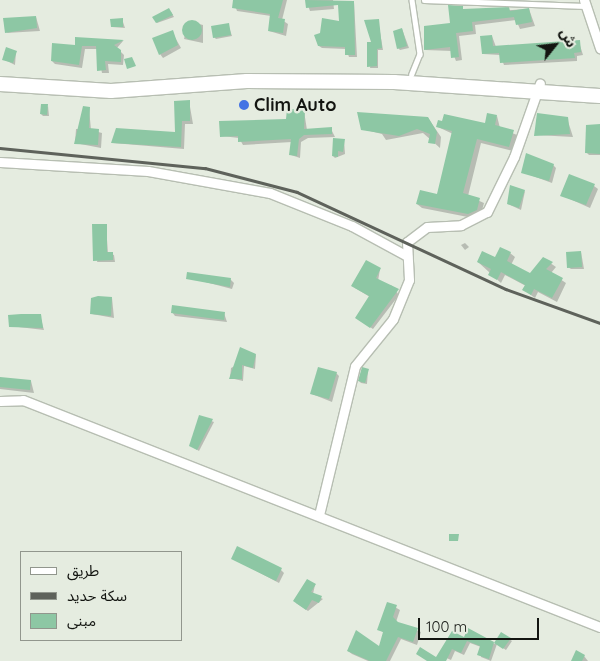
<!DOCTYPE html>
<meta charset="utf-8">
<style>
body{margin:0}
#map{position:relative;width:600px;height:661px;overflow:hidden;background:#e5ece0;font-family:Quicksand,"Noto Sans Arabic",sans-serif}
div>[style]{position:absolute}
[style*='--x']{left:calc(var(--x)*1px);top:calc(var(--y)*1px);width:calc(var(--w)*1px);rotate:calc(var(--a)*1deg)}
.shadow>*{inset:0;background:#0003}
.building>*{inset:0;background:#8dc7a4}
.round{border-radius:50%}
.roads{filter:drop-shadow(1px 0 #b7beb2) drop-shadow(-1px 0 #b7beb2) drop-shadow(0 1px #b7beb2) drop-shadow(0 -1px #b7beb2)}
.service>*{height:4.5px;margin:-2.25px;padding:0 2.25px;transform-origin:2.25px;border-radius:2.25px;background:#fff}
.minor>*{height:9px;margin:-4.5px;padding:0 4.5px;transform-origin:4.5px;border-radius:4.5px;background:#fff}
.primary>*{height:14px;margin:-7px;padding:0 7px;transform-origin:7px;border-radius:7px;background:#fff}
.rail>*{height:2.5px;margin:-1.25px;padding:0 1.25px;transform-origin:1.25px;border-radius:1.25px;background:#5e625b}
.dots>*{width:14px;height:14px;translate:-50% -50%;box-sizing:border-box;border:2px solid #e5ece0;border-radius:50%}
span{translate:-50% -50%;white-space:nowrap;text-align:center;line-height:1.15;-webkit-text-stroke:5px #e5ece0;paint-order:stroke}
.poi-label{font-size:18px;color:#131511;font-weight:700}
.left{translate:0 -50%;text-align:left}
.legend{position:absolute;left:20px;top:551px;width:162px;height:90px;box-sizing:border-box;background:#e5ece0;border:1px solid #91968d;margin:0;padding:6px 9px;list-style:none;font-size:15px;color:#131511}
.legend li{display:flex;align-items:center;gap:10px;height:25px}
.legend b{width:25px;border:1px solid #91968d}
.north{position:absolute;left:530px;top:20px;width:50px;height:50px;-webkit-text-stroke:4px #e5ece0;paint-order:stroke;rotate:61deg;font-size:14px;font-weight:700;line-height:20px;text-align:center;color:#131511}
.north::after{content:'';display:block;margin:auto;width:18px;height:22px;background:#131511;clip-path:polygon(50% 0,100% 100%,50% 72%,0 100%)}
.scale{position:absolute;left:418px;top:618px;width:121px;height:22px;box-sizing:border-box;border:2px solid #131511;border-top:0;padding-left:6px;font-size:15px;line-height:18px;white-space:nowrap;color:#131511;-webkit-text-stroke:4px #e5ece0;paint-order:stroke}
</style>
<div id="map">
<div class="shadow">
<i style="clip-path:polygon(233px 0,287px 0,282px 20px,288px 24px,286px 36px,269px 31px,271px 16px,237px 11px)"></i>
<i style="clip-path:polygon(306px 0,333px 0,334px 9px,310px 11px)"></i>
<i style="clip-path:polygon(354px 2px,357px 57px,349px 57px,346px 49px,322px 48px,319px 46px)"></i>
<i style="clip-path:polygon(529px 9px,535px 26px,520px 29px,516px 20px,475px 25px,476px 34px,459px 36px,462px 60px,456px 61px,452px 51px,425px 50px,452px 24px,450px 14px)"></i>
<i style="clip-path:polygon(171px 12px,174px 17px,157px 23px,154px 17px)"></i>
<i style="clip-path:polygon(36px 17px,40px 31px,6px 33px)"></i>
<i style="clip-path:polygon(122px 19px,125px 28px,112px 27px)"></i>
<i style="clip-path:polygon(378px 20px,383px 50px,378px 50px,378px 68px,370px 68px)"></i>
<i style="clip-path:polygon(188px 21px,203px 25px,203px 43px,184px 39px)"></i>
<i style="clip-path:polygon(228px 24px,232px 36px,216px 39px,214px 37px)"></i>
<i style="clip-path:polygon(402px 29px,409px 48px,400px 50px,398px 48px)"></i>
<i style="clip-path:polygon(172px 32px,181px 48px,163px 58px,160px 54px)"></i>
<i style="clip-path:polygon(492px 36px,496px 47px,579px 42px,583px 55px,577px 56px,577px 61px,504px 65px,500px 55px,483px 54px)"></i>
<i style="clip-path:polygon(76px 39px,123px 41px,117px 48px,124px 55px,123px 65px,108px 64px,109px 73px,102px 73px,97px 49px,85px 49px,82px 68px,55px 64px,52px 61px,76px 47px)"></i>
<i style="clip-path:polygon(16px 52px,15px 65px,3px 59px)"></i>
<i style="clip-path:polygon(189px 101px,193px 124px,185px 124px,184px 149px,113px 143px,176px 134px)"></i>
<i style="clip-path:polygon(48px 106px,49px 116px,43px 116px,41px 114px)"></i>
<i style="clip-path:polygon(89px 108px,91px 130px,102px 133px,101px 148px,75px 143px,76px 129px,82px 129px)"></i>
<i style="clip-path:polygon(304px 111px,307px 130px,331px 129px,335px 137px,308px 138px,301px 142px,300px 158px,291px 155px,292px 142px,243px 145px,239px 138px,222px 136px,287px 121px)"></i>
<i style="clip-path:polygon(497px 116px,500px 128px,517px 135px,513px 151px,481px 143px,468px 196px,484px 203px,481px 214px,473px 218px,422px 208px,417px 204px,437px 196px,453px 134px,438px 127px,486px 124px)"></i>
<i style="clip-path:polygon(428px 118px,441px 137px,440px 148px,423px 133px,386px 140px,382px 134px,362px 129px)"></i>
<i style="clip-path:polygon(567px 118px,573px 137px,536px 135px)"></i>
<i style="clip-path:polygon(600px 126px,600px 155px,589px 155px,586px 152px)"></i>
<i style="clip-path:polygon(344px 140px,345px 154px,335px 158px,333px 156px)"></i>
<i style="clip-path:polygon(553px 165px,556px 168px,552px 183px,522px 172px)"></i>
<i style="clip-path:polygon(594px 186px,598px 189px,590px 208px,561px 195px)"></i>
<i style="clip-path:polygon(525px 191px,521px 210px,508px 204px)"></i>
<i style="clip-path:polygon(106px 226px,108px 253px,114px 255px,115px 262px,97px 262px)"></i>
<i style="clip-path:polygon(465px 243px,469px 247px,465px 250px,461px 245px)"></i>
<i style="clip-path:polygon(581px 252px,584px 269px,571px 269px,568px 267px)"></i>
<i style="clip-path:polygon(510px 253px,515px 257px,511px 265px,530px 275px,543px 258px,556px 267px,551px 273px,566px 283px,557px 302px,538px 292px,535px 298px,524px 290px,526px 286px,505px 275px,501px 283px,478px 262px)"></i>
<i style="clip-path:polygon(380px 269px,378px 281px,388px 289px,391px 285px,399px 295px,373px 329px,359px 320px,370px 297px,355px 288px)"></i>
<i style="clip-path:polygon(190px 278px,230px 279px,234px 283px,232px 289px)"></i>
<i style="clip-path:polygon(112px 298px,114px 318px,92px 314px)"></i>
<i style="clip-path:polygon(172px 312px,224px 313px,227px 322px,175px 316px)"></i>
<i style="clip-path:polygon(40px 316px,44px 330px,10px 326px)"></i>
<i style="clip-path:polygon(256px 355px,255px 369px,244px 366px,243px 381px,230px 378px,231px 368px)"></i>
<i style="clip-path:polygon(368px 370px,367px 384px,361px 383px,359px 381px)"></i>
<i style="clip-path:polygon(336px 373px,339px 376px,332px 402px,312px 394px)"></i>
<i style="clip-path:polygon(0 379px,31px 381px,34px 393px,0 389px)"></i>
<i style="clip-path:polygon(200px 417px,214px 422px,199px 451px,191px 446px)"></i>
<i style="clip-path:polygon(232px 558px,281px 570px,284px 573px,279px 583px)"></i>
<i style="clip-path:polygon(315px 585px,313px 594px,323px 599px,308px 611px,296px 603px)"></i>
<i style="clip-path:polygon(388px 603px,400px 610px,396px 622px,421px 632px,417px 645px,401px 639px,390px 661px,368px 661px,352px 654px,348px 651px,379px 648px,384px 633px,379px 629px)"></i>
<i style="clip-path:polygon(469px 630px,495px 644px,502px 634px,512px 641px,506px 650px,497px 644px,491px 661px,481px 657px,481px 647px,470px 643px,464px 655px,455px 651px,451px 660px,442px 656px,465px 639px)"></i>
<i style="clip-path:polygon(584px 656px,588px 661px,572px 661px)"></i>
</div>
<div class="building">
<i style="clip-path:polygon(233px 0,283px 0,278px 18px,285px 19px,283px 33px,268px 31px,270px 14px,232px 8px)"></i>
<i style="clip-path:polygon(305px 0,354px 1px,355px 55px,345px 55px,345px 47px,318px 46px,314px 35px,320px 33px,322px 18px,339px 21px,338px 5px,306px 8px)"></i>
<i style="clip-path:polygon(448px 5px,463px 6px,463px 9px,509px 7px,510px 11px,529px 8px,532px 22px,516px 25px,514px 17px,472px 22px,473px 31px,456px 33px,459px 57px,451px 58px,450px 47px,424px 50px,424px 26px,450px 23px)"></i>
<i style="clip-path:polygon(169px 8px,173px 15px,156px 23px,152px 17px)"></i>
<i style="clip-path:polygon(36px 16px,37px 28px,5px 33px,3px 18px)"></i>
<i style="clip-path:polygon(123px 18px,123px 27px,111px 27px,110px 19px)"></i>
<i style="clip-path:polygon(379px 19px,382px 48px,377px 49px,377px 66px,367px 67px,367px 42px,371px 42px,364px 20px)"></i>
<i class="round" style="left:182px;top:20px;width:20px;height:20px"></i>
<i style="clip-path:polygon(229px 23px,231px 35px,213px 38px,211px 26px)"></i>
<i style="clip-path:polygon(402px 28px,407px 46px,397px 49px,393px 31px)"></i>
<i style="clip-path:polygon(173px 30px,178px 45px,159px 55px,152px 38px)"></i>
<i style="clip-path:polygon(492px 35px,493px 46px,580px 40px,581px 52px,574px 53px,575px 58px,500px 63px,499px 53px,482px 54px,480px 36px)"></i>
<i style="clip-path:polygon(75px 37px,124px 40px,114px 45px,121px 50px,121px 62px,105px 61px,106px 70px,97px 71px,96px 46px,82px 46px,79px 65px,51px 61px,52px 43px,75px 45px)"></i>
<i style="clip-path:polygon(6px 47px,17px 51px,13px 63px,2px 60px)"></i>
<i style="clip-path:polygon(132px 57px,136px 66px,127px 69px,124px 59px)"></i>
<i style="clip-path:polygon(190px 100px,190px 121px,182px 121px,181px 147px,111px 143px,116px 128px,175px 132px,174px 101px)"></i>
<i style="clip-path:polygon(41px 104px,48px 104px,47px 115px,40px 114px)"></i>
<i style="clip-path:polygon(83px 106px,90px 107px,89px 128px,99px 129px,98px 145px,74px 144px)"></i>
<i style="clip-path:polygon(287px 109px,305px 109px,304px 129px,332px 127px,332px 134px,304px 135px,299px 139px,297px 156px,289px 155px,291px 139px,238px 142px,238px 136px,220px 137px,219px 121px,286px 119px)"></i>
<i style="clip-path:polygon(357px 112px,428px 117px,437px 132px,435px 144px,428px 143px,430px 134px,417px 129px,399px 136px,361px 130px)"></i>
<i style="clip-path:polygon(487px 113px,497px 115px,495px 125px,514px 130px,509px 147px,477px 139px,463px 193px,480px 198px,477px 210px,468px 214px,416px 204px,420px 190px,437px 194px,452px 131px,436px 127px,438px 120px,442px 121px,444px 114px,485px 123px)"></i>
<i style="clip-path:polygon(537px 113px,568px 117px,570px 134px,534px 136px)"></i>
<i style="clip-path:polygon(600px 124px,600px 154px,585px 153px,586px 125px)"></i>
<i style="clip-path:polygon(333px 138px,345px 139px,343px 152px,338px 151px,338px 157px,332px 156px)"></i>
<i style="clip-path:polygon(526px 153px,554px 164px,549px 181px,521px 173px)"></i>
<i style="clip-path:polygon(569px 174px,595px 184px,586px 205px,560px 196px)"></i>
<i style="clip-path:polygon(510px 185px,525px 190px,519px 208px,507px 204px)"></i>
<i style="clip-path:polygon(92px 224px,107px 224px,107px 252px,113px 252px,113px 260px,93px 261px)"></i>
<i style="clip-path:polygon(500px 247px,511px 252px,507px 261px,530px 273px,543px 257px,553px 262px,546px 269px,563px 278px,552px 298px,534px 289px,531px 295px,522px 290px,525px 285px,501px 272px,497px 280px,488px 275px,491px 269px,477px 262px,482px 251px,495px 257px)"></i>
<i style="clip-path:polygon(581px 251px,582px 267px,567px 268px,566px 252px)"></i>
<i style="clip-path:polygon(366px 260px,381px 268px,376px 278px,399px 289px,370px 328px,355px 318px,369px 296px,351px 286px)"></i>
<i style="clip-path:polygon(187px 272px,231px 278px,230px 287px,186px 279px)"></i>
<i style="clip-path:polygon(98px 296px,112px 297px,111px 316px,90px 314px,91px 298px)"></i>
<i style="clip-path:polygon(172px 305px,225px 312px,224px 320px,171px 313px)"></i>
<i style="clip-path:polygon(21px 314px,41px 314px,43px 328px,9px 327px,8px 315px)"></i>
<i style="clip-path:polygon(240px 347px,256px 354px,253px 368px,242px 365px,242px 379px,229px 379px)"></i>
<i style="clip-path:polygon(318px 367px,337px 372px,329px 399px,310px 394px)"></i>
<i style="clip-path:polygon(362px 367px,369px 369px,365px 383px,358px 381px)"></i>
<i style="clip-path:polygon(0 377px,31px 380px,30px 390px,0 387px)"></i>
<i style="clip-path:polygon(199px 415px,213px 419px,197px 450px,189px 446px)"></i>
<i style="clip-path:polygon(449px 534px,459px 534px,458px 541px,449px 541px)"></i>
<i style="clip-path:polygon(237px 546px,282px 568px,276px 581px,231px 559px)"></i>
<i style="clip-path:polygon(307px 579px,316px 584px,311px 592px,322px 596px,319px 603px,312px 600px,306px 610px,293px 601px)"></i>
<i style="clip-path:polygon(387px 602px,397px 605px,393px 617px,398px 622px,418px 628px,413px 642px,398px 637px,386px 661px,370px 661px,347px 651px,356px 630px,379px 646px,383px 632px,377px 630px)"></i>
<i style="clip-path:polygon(468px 628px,494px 642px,489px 659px,477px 655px,480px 646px,467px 641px,461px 653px,452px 649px,446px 661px,427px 661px,416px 654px,420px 647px,436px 657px,452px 631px,464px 637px)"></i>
<i style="clip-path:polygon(501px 632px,511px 638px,503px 649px,494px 643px)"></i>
<i style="clip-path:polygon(576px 650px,585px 655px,582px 661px,571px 661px)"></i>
</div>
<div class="roads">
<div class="service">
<i style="--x:412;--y:0;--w:55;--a:81.6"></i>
<i style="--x:420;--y:54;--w:22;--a:112"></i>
<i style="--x:424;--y:0;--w:161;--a:2.1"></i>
</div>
<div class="minor">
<i style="--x:584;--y:0;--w:51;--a:71.6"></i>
<i style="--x:0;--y:162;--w:148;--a:3.5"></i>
<i style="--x:148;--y:171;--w:124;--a:10.2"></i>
<i style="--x:270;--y:193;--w:88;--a:21.9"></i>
<i style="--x:352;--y:226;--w:63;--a:28.6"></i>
<i style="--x:0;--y:401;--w:23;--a:-2"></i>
<i style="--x:23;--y:400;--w:620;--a:21.48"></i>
<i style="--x:319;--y:515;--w:153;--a:-76.4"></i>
<i style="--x:355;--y:366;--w:60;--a:-51"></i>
<i style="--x:393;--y:319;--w:42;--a:-67.7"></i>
<i style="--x:409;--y:280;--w:38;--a:-93"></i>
<i style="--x:407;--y:242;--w:25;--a:-37"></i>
<i style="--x:427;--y:227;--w:34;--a:-3"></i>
<i style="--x:461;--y:225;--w:29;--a:-27"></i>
<i style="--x:487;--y:212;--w:61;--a:-63.9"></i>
<i style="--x:514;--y:157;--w:78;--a:-70.6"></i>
</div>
<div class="primary">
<i style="--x:0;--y:84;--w:111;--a:3.6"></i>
<i style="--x:111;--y:91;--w:136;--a:-4.2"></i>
<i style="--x:247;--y:81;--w:147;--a:0.4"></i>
<i style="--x:394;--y:82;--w:206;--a:3.9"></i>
</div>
</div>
<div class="rail">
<i style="--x:0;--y:148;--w:206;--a:5.6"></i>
<i style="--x:205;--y:168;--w:95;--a:14.6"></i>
<i style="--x:297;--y:192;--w:230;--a:24.9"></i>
<i style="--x:506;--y:289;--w:100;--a:19.9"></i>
</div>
<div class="dots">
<i style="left:244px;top:105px;background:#4373e4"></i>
</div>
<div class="poi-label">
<span class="left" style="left:254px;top:105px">Clim Auto</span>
</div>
<ul class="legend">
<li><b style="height:6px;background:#fff"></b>طريق</li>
<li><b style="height:6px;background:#5e625b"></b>سكة حديد</li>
<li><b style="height:14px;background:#8dc7a4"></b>مبنى</li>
</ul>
<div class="north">ش</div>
<div class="scale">100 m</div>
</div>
